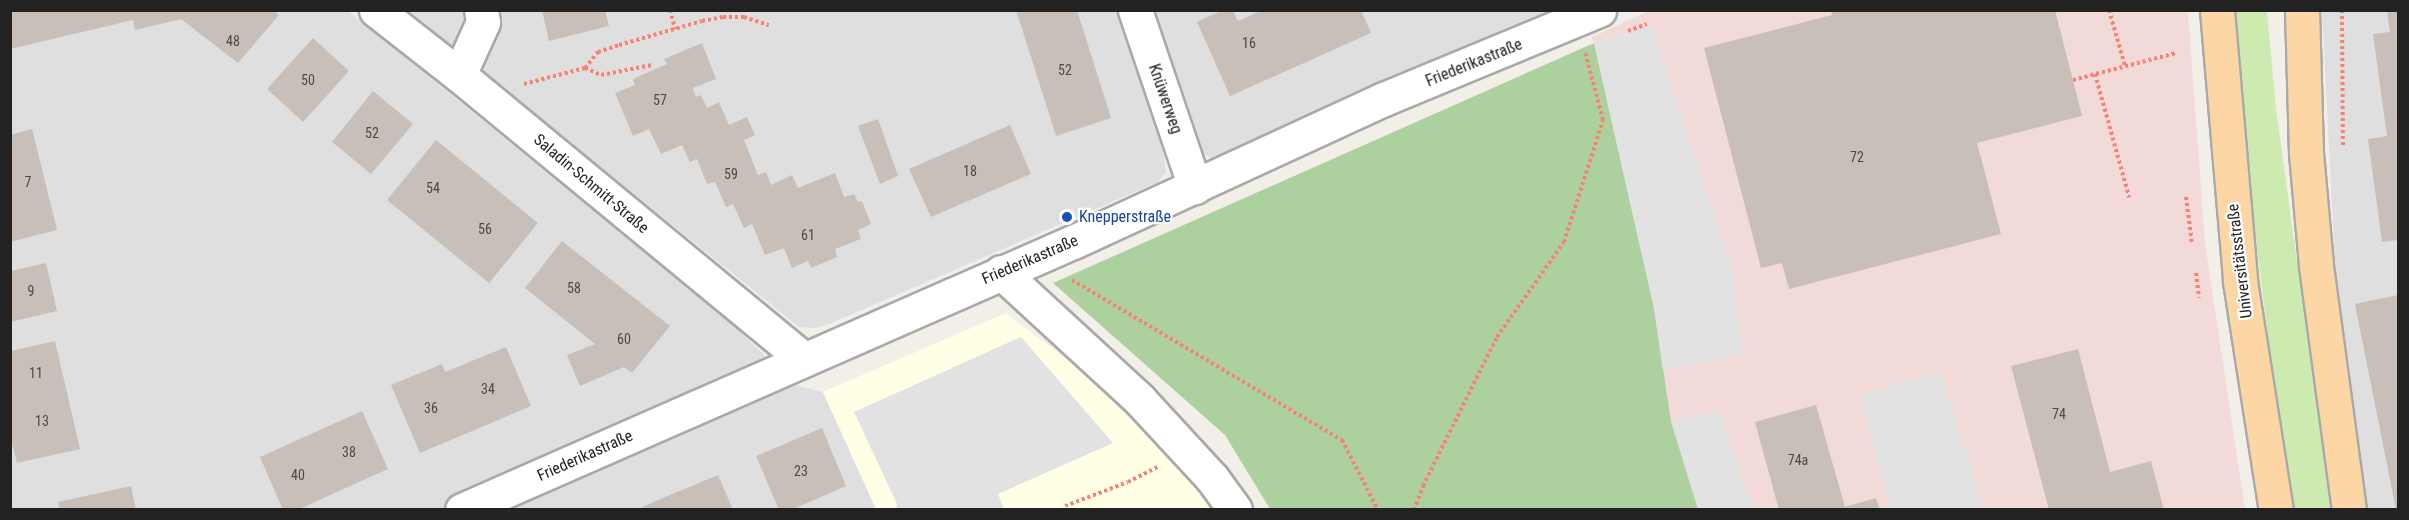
<!DOCTYPE html>
<meta charset="utf-8">
<style>
body{margin:0}
#map{position:relative;width:2409px;height:520px;overflow:hidden;background:#f2efe9;font-family:"Roboto Condensed",sans-serif}
div>[style]{position:absolute}
[style*='--x']{left:calc(var(--x)*1px);top:calc(var(--y)*1px);width:calc(var(--w)*1px);rotate:calc(var(--a)*1deg)}
.residential>*{inset:0;background:#e0dfdf}
.commercial>*{inset:0;background:#f2dad9}
.education>*{inset:0;background:#ffffe5}
.grass>*{inset:0;background:#cdebb0}
.forest>*{inset:0;background:#add19e}
.parking>*{inset:0;background:#e2e2e2}
.building>*{inset:0;background:#c7bfb8}
.path>*{height:4px;margin-top:-2px;transform-origin:0;background:repeating-linear-gradient(90deg,#fa8072 0 3px,transparent 0 6px)}
.roads{filter:drop-shadow(2px 0 #a9a9a9) drop-shadow(-2px 0 #a9a9a9) drop-shadow(0 2px #a9a9a9) drop-shadow(0 -2px #a9a9a9)}
.minor>*{height:33px;margin:-16.5px;padding:0 16.5px;transform-origin:16.5px;border-radius:16.5px;background:#fff}
.major>*{height:33px;margin:-16.5px;padding:0 16.5px;transform-origin:16.5px;border-radius:16.5px;background:#fcd6a4}
.dots>*{width:16px;height:16px;translate:-50% -50%;box-sizing:border-box;border:3px solid #fff;border-radius:50%}
span{translate:-50% -50%;white-space:nowrap;text-align:center;line-height:1.15;-webkit-text-stroke:4.5px #fff;paint-order:stroke}
.number-label{font-size:14px;color:#4b4948}
.number-label span{-webkit-text-stroke-width:0}
.street-label{font-size:16px;color:#222}
.transit-label{font-size:16px;color:#164399}
.left{translate:0 -50%;text-align:left}
.frame{position:absolute;inset:0;border:12px solid #222;pointer-events:none}
</style>
<div id="map">
<div class="residential">
<i style="clip-path:polygon(10px 11px,348px 11px,729px 321px,795px 385px,823px 392px,876px 509px,11px 509px)"></i>
<i style="clip-path:polygon(407px 11px,1118px 11px,1162px 143px,1166px 172px,1158px 182px,827px 325px,816px 328px,799px 327px)"></i>
<i style="clip-path:polygon(1153px 11px,1561px 11px,1229px 156px,1214px 159px,1199px 152px)"></i>
<i style="clip-path:polygon(2322px 11px,2398px 11px,2398px 509px,2365px 509px,2337px 303px)"></i>
</div>
<div class="commercial">
<i style="clip-path:polygon(1651px 10px,2188px 11px,2205px 243px,2245px 509px,1697px 509px,1671px 421px,1654px 308px,1592px 37px)"></i>
</div>
<div class="education">
<i style="clip-path:polygon(1006px 313px,1082px 371px,1206px 494px,1217px 509px,876px 509px,823px 392px)"></i>
</div>
<div class="grass">
<i style="clip-path:polygon(2235px 11px,2267px 11px,2276px 109px,2331px 509px,2295px 509px,2272px 368px,2254px 225px)"></i>
</div>
<div class="forest">
<i style="clip-path:polygon(1594px 43px,1654px 308px,1671px 421px,1698px 509px,1270px 509px,1225px 435px,1053px 283px)"></i>
</div>
<div class="parking">
<i style="clip-path:polygon(1652px 26px,1732px 268px,1743px 354px,1663px 371px,1654px 308px,1594px 43px)"></i>
<i style="clip-path:polygon(1021px 337px,1113px 443px,998px 494px,1004px 509px,896px 509px,897px 504px,854px 412px)"></i>
<i style="clip-path:polygon(1940px 371px,1984px 509px,1891px 509px,1859px 396px)"></i>
<i style="clip-path:polygon(1719px 411px,1753px 509px,1698px 509px,1671px 421px)"></i>
</div>
<div class="building">
<i style="clip-path:polygon(10px 10px,274px 10px,279px 15px,238px 63px,181px 19px,135px 30px,133px 20px,10px 49px)"></i>
<i style="clip-path:polygon(542px 10px,605px 10px,609px 26px,549px 41px)"></i>
<i style="clip-path:polygon(1016px 10px,1077px 10px,1111px 118px,1056px 136px)"></i>
<i style="clip-path:polygon(1223px 10px,1233px 10px,1238px 21px,1263px 10px,1361px 10px,1371px 33px,1230px 96px,1197px 22px)"></i>
<i style="clip-path:polygon(1831px 10px,2055px 10px,2082px 116px,1977px 143px,2001px 234px,1789px 289px,1782px 263px,1761px 268px,1704px 48px,1832px 15px)"></i>
<i style="clip-path:polygon(2387px 10px,2398px 10px,2398px 240px,2382px 242px,2368px 139px,2387px 136px,2373px 34px,2390px 32px)"></i>
<i style="clip-path:polygon(313px 38px,349px 71px,303px 122px,267px 89px)"></i>
<i style="clip-path:polygon(702px 43px,716px 79px,693px 88px,696px 97px,701px 95px,707px 108px,719px 102px,729px 125px,747px 117px,755px 135px,744px 140px,758px 175px,766px 172px,771px 185px,792px 175px,798px 188px,835px 173px,844px 197px,854px 194px,858px 202px,862px 201px,871px 224px,858px 230px,861px 239px,835px 249px,837px 257px,811px 268px,808px 261px,792px 268px,784px 248px,765px 255px,752px 224px,744px 228px,733px 204px,726px 207px,715px 182px,707px 184px,697px 159px,690px 162px,682px 145px,661px 154px,649px 129px,633px 136px,615px 93px,635px 85px,633px 79px,667px 64px,664px 59px)"></i>
<i style="clip-path:polygon(373px 91px,413px 124px,371px 174px,332px 142px)"></i>
<i style="clip-path:polygon(878px 119px,898px 176px,880px 184px,858px 126px)"></i>
<i style="clip-path:polygon(1010px 125px,1031px 174px,931px 217px,909px 169px)"></i>
<i style="clip-path:polygon(32px 129px,57px 230px,10px 242px,10px 135px)"></i>
<i style="clip-path:polygon(436px 140px,538px 223px,489px 283px,387px 200px)"></i>
<i style="clip-path:polygon(562px 241px,670px 326px,632px 373px,624px 367px,580px 386px,567px 355px,595px 344px,525px 288px)"></i>
<i style="clip-path:polygon(46px 263px,57px 311px,10px 322px,10px 271px)"></i>
<i style="clip-path:polygon(2398px 295px,2398px 510px,2396px 510px,2355px 304px)"></i>
<i style="clip-path:polygon(55px 341px,80px 449px,17px 463px,10px 435px,10px 351px)"></i>
<i style="clip-path:polygon(506px 347px,531px 406px,420px 453px,391px 385px,442px 364px,445px 372px)"></i>
<i style="clip-path:polygon(2078px 349px,2110px 472px,2151px 461px,2164px 510px,2049px 510px,2011px 366px)"></i>
<i style="clip-path:polygon(1816px 405px,1845px 507px,1876px 498px,1880px 510px,1779px 510px,1755px 422px)"></i>
<i style="clip-path:polygon(362px 411px,388px 469px,297px 510px,283px 510px,260px 457px)"></i>
<i style="clip-path:polygon(822px 428px,846px 486px,791px 510px,779px 510px,756px 456px)"></i>
<i style="clip-path:polygon(718px 475px,733px 510px,636px 510px,665px 497px)"></i>
<i style="clip-path:polygon(131px 486px,136px 510px,60px 510px,58px 502px)"></i>
</div>
<div class="path">
<i style="--x:670;--y:10;--w:20;--a:75"></i>
<i style="--x:2109;--y:10;--w:58;--a:74.1"></i>
<i style="--x:2342;--y:10;--w:138;--a:89.6"></i>
<i style="--x:1628;--y:31;--w:20;--a:-20"></i>
<i style="--x:585;--y:68;--w:17;--a:24"></i>
<i style="--x:601;--y:75;--w:52;--a:-11.1"></i>
<i style="--x:2095;--y:74;--w:128;--a:74.5"></i>
<i style="--x:2073;--y:80;--w:106;--a:-14.7"></i>
<i style="--x:524;--y:84;--w:63;--a:-14.7"></i>
<i style="--x:585;--y:68;--w:21;--a:-51"></i>
<i style="--x:598;--y:52;--w:22;--a:-18"></i>
<i style="--x:619;--y:45;--w:86;--a:-16.1"></i>
<i style="--x:702;--y:21;--w:21;--a:-11"></i>
<i style="--x:723;--y:17;--w:21;--a:0"></i>
<i style="--x:744;--y:17;--w:26;--a:18"></i>
<i style="--x:2186;--y:197;--w:47;--a:82.7"></i>
<i style="--x:2196;--y:273;--w:25;--a:83"></i>
<i style="--x:1072;--y:280;--w:314;--a:30.7"></i>
<i style="--x:1342;--y:440;--w:79;--a:62.8"></i>
<i style="--x:1065;--y:506;--w:67;--a:-20.9"></i>
<i style="--x:1128;--y:482;--w:33;--a:-27"></i>
<i style="--x:1414;--y:510;--w:26;--a:-69"></i>
<i style="--x:1423;--y:486;--w:166;--a:-63.6"></i>
<i style="--x:1497;--y:337;--w:116;--a:-54.8"></i>
<i style="--x:1564;--y:242;--w:128;--a:-72.3"></i>
<i style="--x:1603;--y:120;--w:70;--a:-104.8"></i>
</div>
<div class="roads">
<div class="minor">
<i style="--x:376;--y:10;--w:105;--a:38.1"></i>
<i style="--x:459;--y:75;--w:447;--a:39.5"></i>
<i style="--x:1135;--y:10;--w:187;--a:71.3"></i>
<i style="--x:459;--y:75;--w:58;--a:-65.6"></i>
<i style="--x:483;--y:22;--w:12;--a:-99"></i>
<i style="--x:1001;--y:272;--w:188;--a:42.6"></i>
<i style="--x:1139;--y:399;--w:108;--a:47.3"></i>
<i style="--x:1212;--y:478;--w:39;--a:54"></i>
<i style="--x:462;--y:510;--w:669;--a:-23.69"></i>
<i style="--x:1075;--y:241;--w:340;--a:-24.7"></i>
<i style="--x:1384;--y:99;--w:233;--a:-22.5"></i>
</div>
<div class="major">
<i style="--x:2217;--y:10;--w:272;--a:85.1"></i>
<i style="--x:2240;--y:281;--w:232;--a:81.1"></i>
<i style="--x:2302;--y:10;--w:143;--a:88.4"></i>
<i style="--x:2306;--y:153;--w:113;--a:84.9"></i>
<i style="--x:2316;--y:266;--w:246;--a:82.3"></i>
</div>
</div>
<div class="dots">
<i style="left:1067px;top:217px;background:#1a4fb4"></i>
</div>
<div class="number-label">
<span style="left:233px;top:41px">48</span>
<span style="left:1249px;top:43px">16</span>
<span style="left:1065px;top:70px">52</span>
<span style="left:308px;top:80px">50</span>
<span style="left:660px;top:100px">57</span>
<span style="left:372px;top:133px">52</span>
<span style="left:1857px;top:157px">72</span>
<span style="left:970px;top:171px">18</span>
<span style="left:731px;top:174px">59</span>
<span style="left:28px;top:182px">7</span>
<span style="left:433px;top:188px">54</span>
<span style="left:485px;top:229px">56</span>
<span style="left:808px;top:235px">61</span>
<span style="left:574px;top:288px">58</span>
<span style="left:31px;top:291px">9</span>
<span style="left:624px;top:339px">60</span>
<span style="left:36px;top:373px">11</span>
<span style="left:488px;top:389px">34</span>
<span style="left:431px;top:408px">36</span>
<span style="left:2059px;top:414px">74</span>
<span style="left:42px;top:421px">13</span>
<span style="left:349px;top:452px">38</span>
<span style="left:1798px;top:460px">74a</span>
<span style="left:801px;top:471px">23</span>
<span style="left:298px;top:475px">40</span>
</div>
<div class="street-label">
<span style="left:1474px;top:63px;rotate:-22deg">Friederikastraße</span>
<span style="left:1165px;top:99px;rotate:71deg">Knüwerweg</span>
<span style="left:591px;top:184px;rotate:40deg">Saladin-Schmitt-Straße</span>
<span style="left:1030px;top:260px;rotate:-23deg">Friederikastraße</span>
<span style="left:2240px;top:261px;rotate:-97deg">Universitätsstraße</span>
<span style="left:585px;top:456px;rotate:-24deg">Friederikastraße</span>
</div>
<div class="transit-label">
<span class="left" style="left:1079px;top:217px">Knepperstraße</span>
</div>
<div class="frame"></div>
</div>
